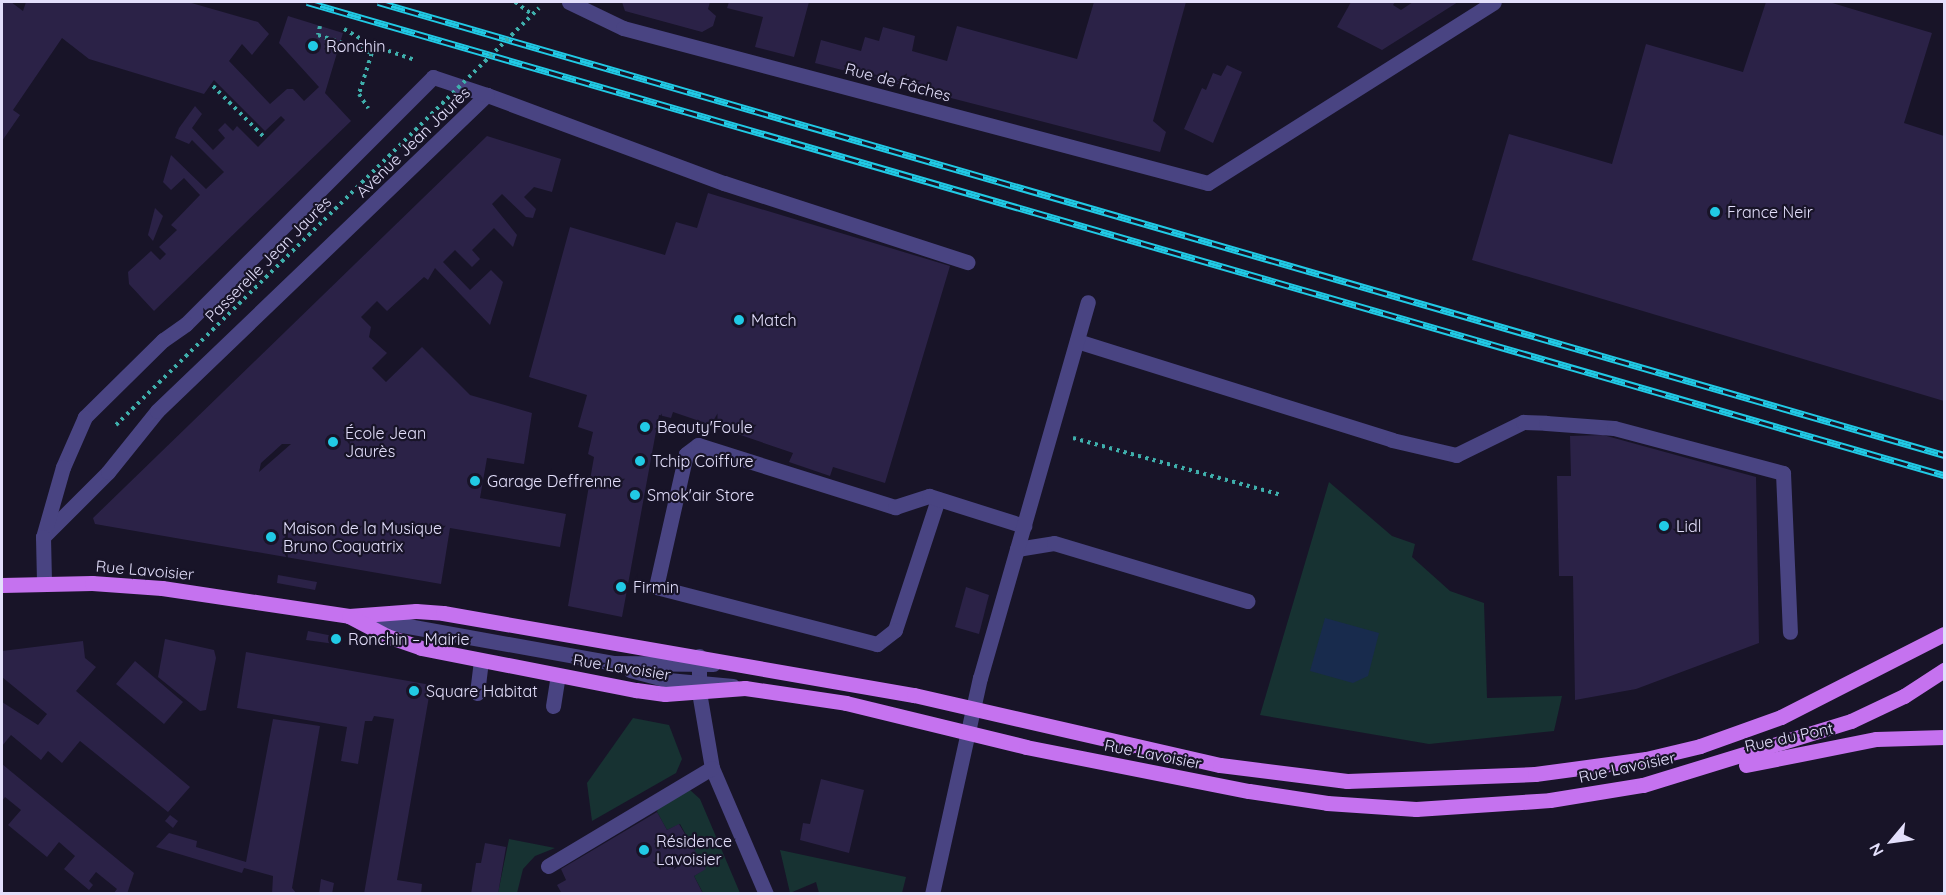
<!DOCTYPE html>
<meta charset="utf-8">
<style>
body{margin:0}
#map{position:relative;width:1946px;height:895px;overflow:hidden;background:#181428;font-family:Quicksand,sans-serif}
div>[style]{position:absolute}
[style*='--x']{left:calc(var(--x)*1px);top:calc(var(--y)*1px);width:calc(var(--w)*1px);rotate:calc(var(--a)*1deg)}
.green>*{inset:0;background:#173232}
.water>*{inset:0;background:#182b4d}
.building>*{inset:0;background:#2b2247}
.path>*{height:4px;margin-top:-2px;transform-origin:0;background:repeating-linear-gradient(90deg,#3fafac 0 3px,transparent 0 7.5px)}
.minor>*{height:15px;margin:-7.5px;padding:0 7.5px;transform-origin:7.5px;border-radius:7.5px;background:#494482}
.major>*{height:15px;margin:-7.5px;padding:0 7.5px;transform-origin:7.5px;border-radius:7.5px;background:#c572ef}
.rail>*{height:7px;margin-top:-3.5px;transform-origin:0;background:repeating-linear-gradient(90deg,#181428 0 14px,#21cae5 0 28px);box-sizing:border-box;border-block:2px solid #21cae5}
.path-bridge>*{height:4px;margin-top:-2px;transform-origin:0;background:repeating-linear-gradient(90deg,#3fafac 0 3px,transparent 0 7.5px)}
.dots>*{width:16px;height:16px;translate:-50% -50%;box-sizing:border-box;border:3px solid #181428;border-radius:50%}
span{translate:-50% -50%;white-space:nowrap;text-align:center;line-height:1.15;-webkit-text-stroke:4.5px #181428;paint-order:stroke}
.poi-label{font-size:16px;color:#e3dffb}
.left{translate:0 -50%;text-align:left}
.street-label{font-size:16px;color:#e3dffb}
.frame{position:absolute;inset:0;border:3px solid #e3dffb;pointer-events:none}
.north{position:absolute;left:1862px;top:811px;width:60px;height:60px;-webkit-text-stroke:4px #181428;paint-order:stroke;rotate:241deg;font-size:16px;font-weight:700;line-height:24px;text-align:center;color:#e3dffb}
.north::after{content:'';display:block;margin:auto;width:21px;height:27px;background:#e3dffb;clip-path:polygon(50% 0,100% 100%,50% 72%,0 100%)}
</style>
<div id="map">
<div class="green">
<i style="clip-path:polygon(1329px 482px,1392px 536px,1415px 544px,1412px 557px,1450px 591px,1484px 603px,1487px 698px,1562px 696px,1554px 731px,1429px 744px,1260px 715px)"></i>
<i style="clip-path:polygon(633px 718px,669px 725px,682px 759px,676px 773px,592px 821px,587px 783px)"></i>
<i style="clip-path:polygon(690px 790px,700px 799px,740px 893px,703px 893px,694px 876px,705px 869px,680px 824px,667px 830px,657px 812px,658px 808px)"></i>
<i style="clip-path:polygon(509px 839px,555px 848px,535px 856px,523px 869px,517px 893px,498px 893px)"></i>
<i style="clip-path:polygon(780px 850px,906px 877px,902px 893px,819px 893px,816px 882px,790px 893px)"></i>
</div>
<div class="water">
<i style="clip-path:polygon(1325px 618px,1379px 633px,1368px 676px,1353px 683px,1310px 671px)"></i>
</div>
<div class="building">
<i style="clip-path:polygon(2px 2px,11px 2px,23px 11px,26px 2px,188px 2px,258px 22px,269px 34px,252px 55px,242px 44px,229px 61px,270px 104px,287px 89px,293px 89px,304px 101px,319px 87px,279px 43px,288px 16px,343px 33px,325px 93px,351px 121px,154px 311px,129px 284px,128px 272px,151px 251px,160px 260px,166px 254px,159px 247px,177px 230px,171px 225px,200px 195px,184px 178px,171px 190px,163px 182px,171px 155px,206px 189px,224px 172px,192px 140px,189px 144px,175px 138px,179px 128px,195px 106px,202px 114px,192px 128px,213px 150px,225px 138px,218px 130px,225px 123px,233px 131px,237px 126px,258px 147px,285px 120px,281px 116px,265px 131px,214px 80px,204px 94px,89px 59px,62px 38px,13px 110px,20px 115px,2px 141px)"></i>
<i style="clip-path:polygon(622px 2px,710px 2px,708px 9px,716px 16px,713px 26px,702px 32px,625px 11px)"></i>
<i style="clip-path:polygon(729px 2px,809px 2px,794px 57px,755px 47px,763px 17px,727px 8px)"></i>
<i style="clip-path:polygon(1094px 2px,1186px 2px,1153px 121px,1166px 132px,1160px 152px,815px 63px,821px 40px,861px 51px,865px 37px,879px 41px,883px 27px,915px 36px,912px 51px,947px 61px,957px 26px,1077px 59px)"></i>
<i style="clip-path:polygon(1351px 2px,1395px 2px,1393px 5px,1401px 10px,1413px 2px,1458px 2px,1382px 50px,1337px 27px)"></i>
<i style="clip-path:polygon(1766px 2px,1829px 2px,1932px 33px,1904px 123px,1944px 136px,1944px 401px,1472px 260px,1509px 134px,1612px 164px,1646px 44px,1743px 72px)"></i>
<i style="clip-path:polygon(1227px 65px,1242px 72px,1213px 143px,1184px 129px,1202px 88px,1206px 90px,1213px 73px,1221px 76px)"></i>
<i style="clip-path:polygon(evenodd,487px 136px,561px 159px,552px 192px,534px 187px,524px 197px,536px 209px,533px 218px,526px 217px,502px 194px,492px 204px,517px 235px,513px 247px,494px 228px,472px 250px,480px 259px,472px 267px,455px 250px,443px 262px,470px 290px,491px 270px,503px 282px,490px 325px,435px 268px,428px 280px,424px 277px,387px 311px,377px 301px,361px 317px,371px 327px,369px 337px,387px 353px,372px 368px,386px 382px,422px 347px,470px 395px,532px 413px,524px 464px,487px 458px,480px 498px,566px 514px,560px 547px,450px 528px,441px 584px,95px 524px,93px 518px,487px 136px,282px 444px,291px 444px,259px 472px,261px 463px,282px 444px)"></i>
<i style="clip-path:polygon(708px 193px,950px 266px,885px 483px,833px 467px,830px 476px,789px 462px,793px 453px,673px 412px,671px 418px,659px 415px,622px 617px,568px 606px,594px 457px,588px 454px,593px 432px,578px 427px,587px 395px,529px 377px,570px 227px,665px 255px,676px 222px,697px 228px)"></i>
<i style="clip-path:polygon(155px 208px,163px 216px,153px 241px,148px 235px)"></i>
<i style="clip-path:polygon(1603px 435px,1756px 477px,1759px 643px,1636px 689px,1575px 700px,1573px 576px,1559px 576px,1557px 476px,1571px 476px,1570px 436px)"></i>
<i style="clip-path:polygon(278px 575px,317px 582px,315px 590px,277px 583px)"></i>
<i style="clip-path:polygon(966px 587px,989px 595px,979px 634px,955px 627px)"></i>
<i style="clip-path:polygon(308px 631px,343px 638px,342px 645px,306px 640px)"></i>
<i style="clip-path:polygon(165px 639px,214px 650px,216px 658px,206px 710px,200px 711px,158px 677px)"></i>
<i style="clip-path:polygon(83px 641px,85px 658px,96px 667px,76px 691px,190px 787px,168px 812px,80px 741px,62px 763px,48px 751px,41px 760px,11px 735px,2px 746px,2px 702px,38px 725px,47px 714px,2px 677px,2px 651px)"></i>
<i style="clip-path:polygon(246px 652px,431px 685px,397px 880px,422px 884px,421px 894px,364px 894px,394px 719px,374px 716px,372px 721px,365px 721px,358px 764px,341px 761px,347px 727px,237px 708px)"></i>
<i style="clip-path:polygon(135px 661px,183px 702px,164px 724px,116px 684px)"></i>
<i style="clip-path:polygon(273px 719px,320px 726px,292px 888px,297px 894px,272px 894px,273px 876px,244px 868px,242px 873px,156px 847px,169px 833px,197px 841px,196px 847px,246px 862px)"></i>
<i style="clip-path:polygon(2px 764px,134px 873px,127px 894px,113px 894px,117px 889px,96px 872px,89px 881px,93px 885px,89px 890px,64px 869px,75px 856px,59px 842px,47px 857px,8px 825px,21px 810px,5px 797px,2px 801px)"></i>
<i style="clip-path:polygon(821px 779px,864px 790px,849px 853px,800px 840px,803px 823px,810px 824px)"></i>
<i style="clip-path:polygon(657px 812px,667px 830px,679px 824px,706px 869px,694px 876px,703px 894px,562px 894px,557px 885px,566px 880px,561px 869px)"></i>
<i style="clip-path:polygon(170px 815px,178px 821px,173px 828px,165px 821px)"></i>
<i style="clip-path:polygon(485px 843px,506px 847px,498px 894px,471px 894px,476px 863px,481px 863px)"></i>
<i style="clip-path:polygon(321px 879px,334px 883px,332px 894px,319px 894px)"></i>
</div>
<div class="path">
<i style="--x:515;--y:2;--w:22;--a:36"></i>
<i style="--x:320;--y:26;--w:9;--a:103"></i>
<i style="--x:318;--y:35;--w:57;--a:18.4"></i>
<i style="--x:344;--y:29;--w:34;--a:30"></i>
<i style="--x:374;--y:46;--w:50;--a:107.4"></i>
<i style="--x:359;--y:94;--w:17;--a:57"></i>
<i style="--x:374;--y:46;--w:43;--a:18.9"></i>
<i style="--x:213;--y:86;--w:75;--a:45"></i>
<i style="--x:1073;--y:438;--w:216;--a:15.3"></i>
</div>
<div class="minor">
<i style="--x:569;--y:2;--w:60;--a:25.7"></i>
<i style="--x:623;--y:28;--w:605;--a:14.84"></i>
<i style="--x:1208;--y:183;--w:338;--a:-32.3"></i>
<i style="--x:487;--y:95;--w:253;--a:20.4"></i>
<i style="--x:724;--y:183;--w:256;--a:18"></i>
<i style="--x:1077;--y:341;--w:330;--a:17.4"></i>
<i style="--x:1392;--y:440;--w:66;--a:13.2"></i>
<i style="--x:1456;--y:455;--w:75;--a:-26.2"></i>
<i style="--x:1523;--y:422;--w:23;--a:2"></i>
<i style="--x:1546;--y:423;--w:68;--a:4.2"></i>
<i style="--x:1614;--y:428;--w:175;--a:14.9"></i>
<i style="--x:1783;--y:473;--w:159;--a:87.5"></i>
<i style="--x:938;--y:499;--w:138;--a:108.2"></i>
<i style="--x:895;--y:630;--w:23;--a:142"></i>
<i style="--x:877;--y:644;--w:228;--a:-165.5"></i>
<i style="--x:656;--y:587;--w:136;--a:-77.3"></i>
<i style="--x:686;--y:454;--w:15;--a:-37"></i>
<i style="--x:698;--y:445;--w:207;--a:17.5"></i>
<i style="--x:895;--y:507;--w:36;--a:-18"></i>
<i style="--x:929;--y:496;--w:100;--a:17.5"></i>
<i style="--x:43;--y:537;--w:92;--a:-45"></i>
<i style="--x:108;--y:472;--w:78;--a:-51.2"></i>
<i style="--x:157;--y:411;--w:457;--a:-43.8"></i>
<i style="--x:487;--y:95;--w:57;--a:-161.6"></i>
<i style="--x:433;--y:77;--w:349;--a:135"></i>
<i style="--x:186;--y:324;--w:28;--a:145"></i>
<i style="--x:163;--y:340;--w:110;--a:135.4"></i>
<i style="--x:85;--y:417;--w:55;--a:113.7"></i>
<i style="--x:63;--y:467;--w:73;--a:105.9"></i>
<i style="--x:43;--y:537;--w:45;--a:88.7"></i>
<i style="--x:1017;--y:549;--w:37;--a:-9"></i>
<i style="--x:1054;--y:543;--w:202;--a:16.7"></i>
<i style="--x:358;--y:617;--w:259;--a:10.2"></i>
<i style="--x:613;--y:663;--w:100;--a:0.6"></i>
<i style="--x:699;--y:656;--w:36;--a:90"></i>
<i style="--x:699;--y:692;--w:77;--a:80.3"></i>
<i style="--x:712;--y:768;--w:137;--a:66.8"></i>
<i style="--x:630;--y:670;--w:39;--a:15"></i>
<i style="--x:668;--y:680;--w:65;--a:5.3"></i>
<i style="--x:477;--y:693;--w:32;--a:-83"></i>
<i style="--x:553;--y:706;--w:31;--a:-81"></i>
<i style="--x:548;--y:866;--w:191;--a:-30.9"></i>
<i style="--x:932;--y:894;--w:221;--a:-77.5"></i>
<i style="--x:980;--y:678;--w:391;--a:-74"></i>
</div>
<div class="major">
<i style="--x:2;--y:585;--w:90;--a:-1.3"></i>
<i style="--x:92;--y:583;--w:70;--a:4.1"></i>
<i style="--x:162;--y:588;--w:189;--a:8.5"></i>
<i style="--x:349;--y:616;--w:67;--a:-4.3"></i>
<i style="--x:416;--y:611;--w:27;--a:4"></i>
<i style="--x:443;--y:613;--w:478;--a:9.9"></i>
<i style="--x:914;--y:695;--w:314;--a:12.9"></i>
<i style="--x:1220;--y:765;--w:128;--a:7.2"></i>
<i style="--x:1347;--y:781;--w:188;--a:-2.1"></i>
<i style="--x:1535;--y:774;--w:112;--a:-7.7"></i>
<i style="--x:1646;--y:759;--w:56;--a:-13.5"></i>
<i style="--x:1700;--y:746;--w:86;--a:-19.7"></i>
<i style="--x:1781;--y:717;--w:183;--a:-27"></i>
<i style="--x:349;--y:616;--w:43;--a:27.8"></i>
<i style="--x:387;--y:636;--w:36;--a:19"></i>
<i style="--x:421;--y:648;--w:219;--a:11.1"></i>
<i style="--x:636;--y:690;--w:29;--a:8"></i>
<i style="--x:665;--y:694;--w:80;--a:-4.3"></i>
<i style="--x:745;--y:688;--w:102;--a:8.4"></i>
<i style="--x:846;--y:703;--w:185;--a:13.7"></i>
<i style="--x:1026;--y:747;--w:227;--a:11.2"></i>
<i style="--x:1249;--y:791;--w:79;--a:8.7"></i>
<i style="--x:1327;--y:803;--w:89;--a:3.9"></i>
<i style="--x:1416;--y:809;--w:134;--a:-3.8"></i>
<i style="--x:1550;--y:800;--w:94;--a:-9.2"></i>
<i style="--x:1643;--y:785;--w:218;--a:-17.1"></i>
<i style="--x:1851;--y:721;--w:59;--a:-25.3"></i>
<i style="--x:1904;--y:696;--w:48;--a:-33"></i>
<i style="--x:1746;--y:765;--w:133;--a:-11.3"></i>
<i style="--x:1876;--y:739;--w:68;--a:-1.7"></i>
</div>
<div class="rail">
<i style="--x:307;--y:2;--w:1704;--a:16.12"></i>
<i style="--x:378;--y:2;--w:1630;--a:16.13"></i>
</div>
<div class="path-bridge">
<i style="--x:116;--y:425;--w:594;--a:-44.59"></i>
</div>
<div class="dots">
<i style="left:313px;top:46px;background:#21cae5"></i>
<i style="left:1715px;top:212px;background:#21cae5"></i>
<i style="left:739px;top:320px;background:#21cae5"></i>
<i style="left:645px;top:427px;background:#21cae5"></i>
<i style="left:333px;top:442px;background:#21cae5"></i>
<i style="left:640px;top:461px;background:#21cae5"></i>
<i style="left:475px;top:481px;background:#21cae5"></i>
<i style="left:635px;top:495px;background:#21cae5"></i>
<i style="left:1664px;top:526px;background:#21cae5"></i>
<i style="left:271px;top:537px;background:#21cae5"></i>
<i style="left:621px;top:587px;background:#21cae5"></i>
<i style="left:336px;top:639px;background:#21cae5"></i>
<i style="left:414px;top:691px;background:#21cae5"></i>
<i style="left:644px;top:850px;background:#21cae5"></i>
</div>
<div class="poi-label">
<span class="left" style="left:326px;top:46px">Ronchin</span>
<span class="left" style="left:1727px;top:212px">France Neir</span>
<span class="left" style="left:751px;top:320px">Match</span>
<span class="left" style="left:657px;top:427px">Beauty'Foule</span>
<span class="left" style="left:345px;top:442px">École Jean<br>Jaurès</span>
<span class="left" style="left:652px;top:461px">Tchip Coiffure</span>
<span class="left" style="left:487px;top:481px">Garage Deffrenne</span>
<span class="left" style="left:647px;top:495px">Smok'air Store</span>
<span class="left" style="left:1676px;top:526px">Lidl</span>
<span class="left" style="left:283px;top:537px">Maison de la Musique<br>Bruno Coquatrix</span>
<span class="left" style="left:633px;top:587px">Firmin</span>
<span class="left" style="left:348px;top:639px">Ronchin – Mairie</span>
<span class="left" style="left:426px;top:691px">Square Habitat</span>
<span class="left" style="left:656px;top:850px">Résidence<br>Lavoisier</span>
</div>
<div class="street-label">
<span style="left:898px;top:82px;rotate:15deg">Rue de Fâches</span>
<span style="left:413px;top:142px;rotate:-44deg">Avenue Jean Jaurès</span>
<span style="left:268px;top:259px;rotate:-45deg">Passerelle Jean Jaurès</span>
<span style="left:145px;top:570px;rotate:5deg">Rue Lavoisier</span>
<span style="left:622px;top:667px;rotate:9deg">Rue Lavoisier</span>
<span style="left:1789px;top:737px;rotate:-12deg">Rue du Pont</span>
<span style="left:1153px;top:754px;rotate:11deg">Rue Lavoisier</span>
<span style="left:1627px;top:767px;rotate:-12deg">Rue Lavoisier</span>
</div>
<div class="frame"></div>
<div class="north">N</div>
</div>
